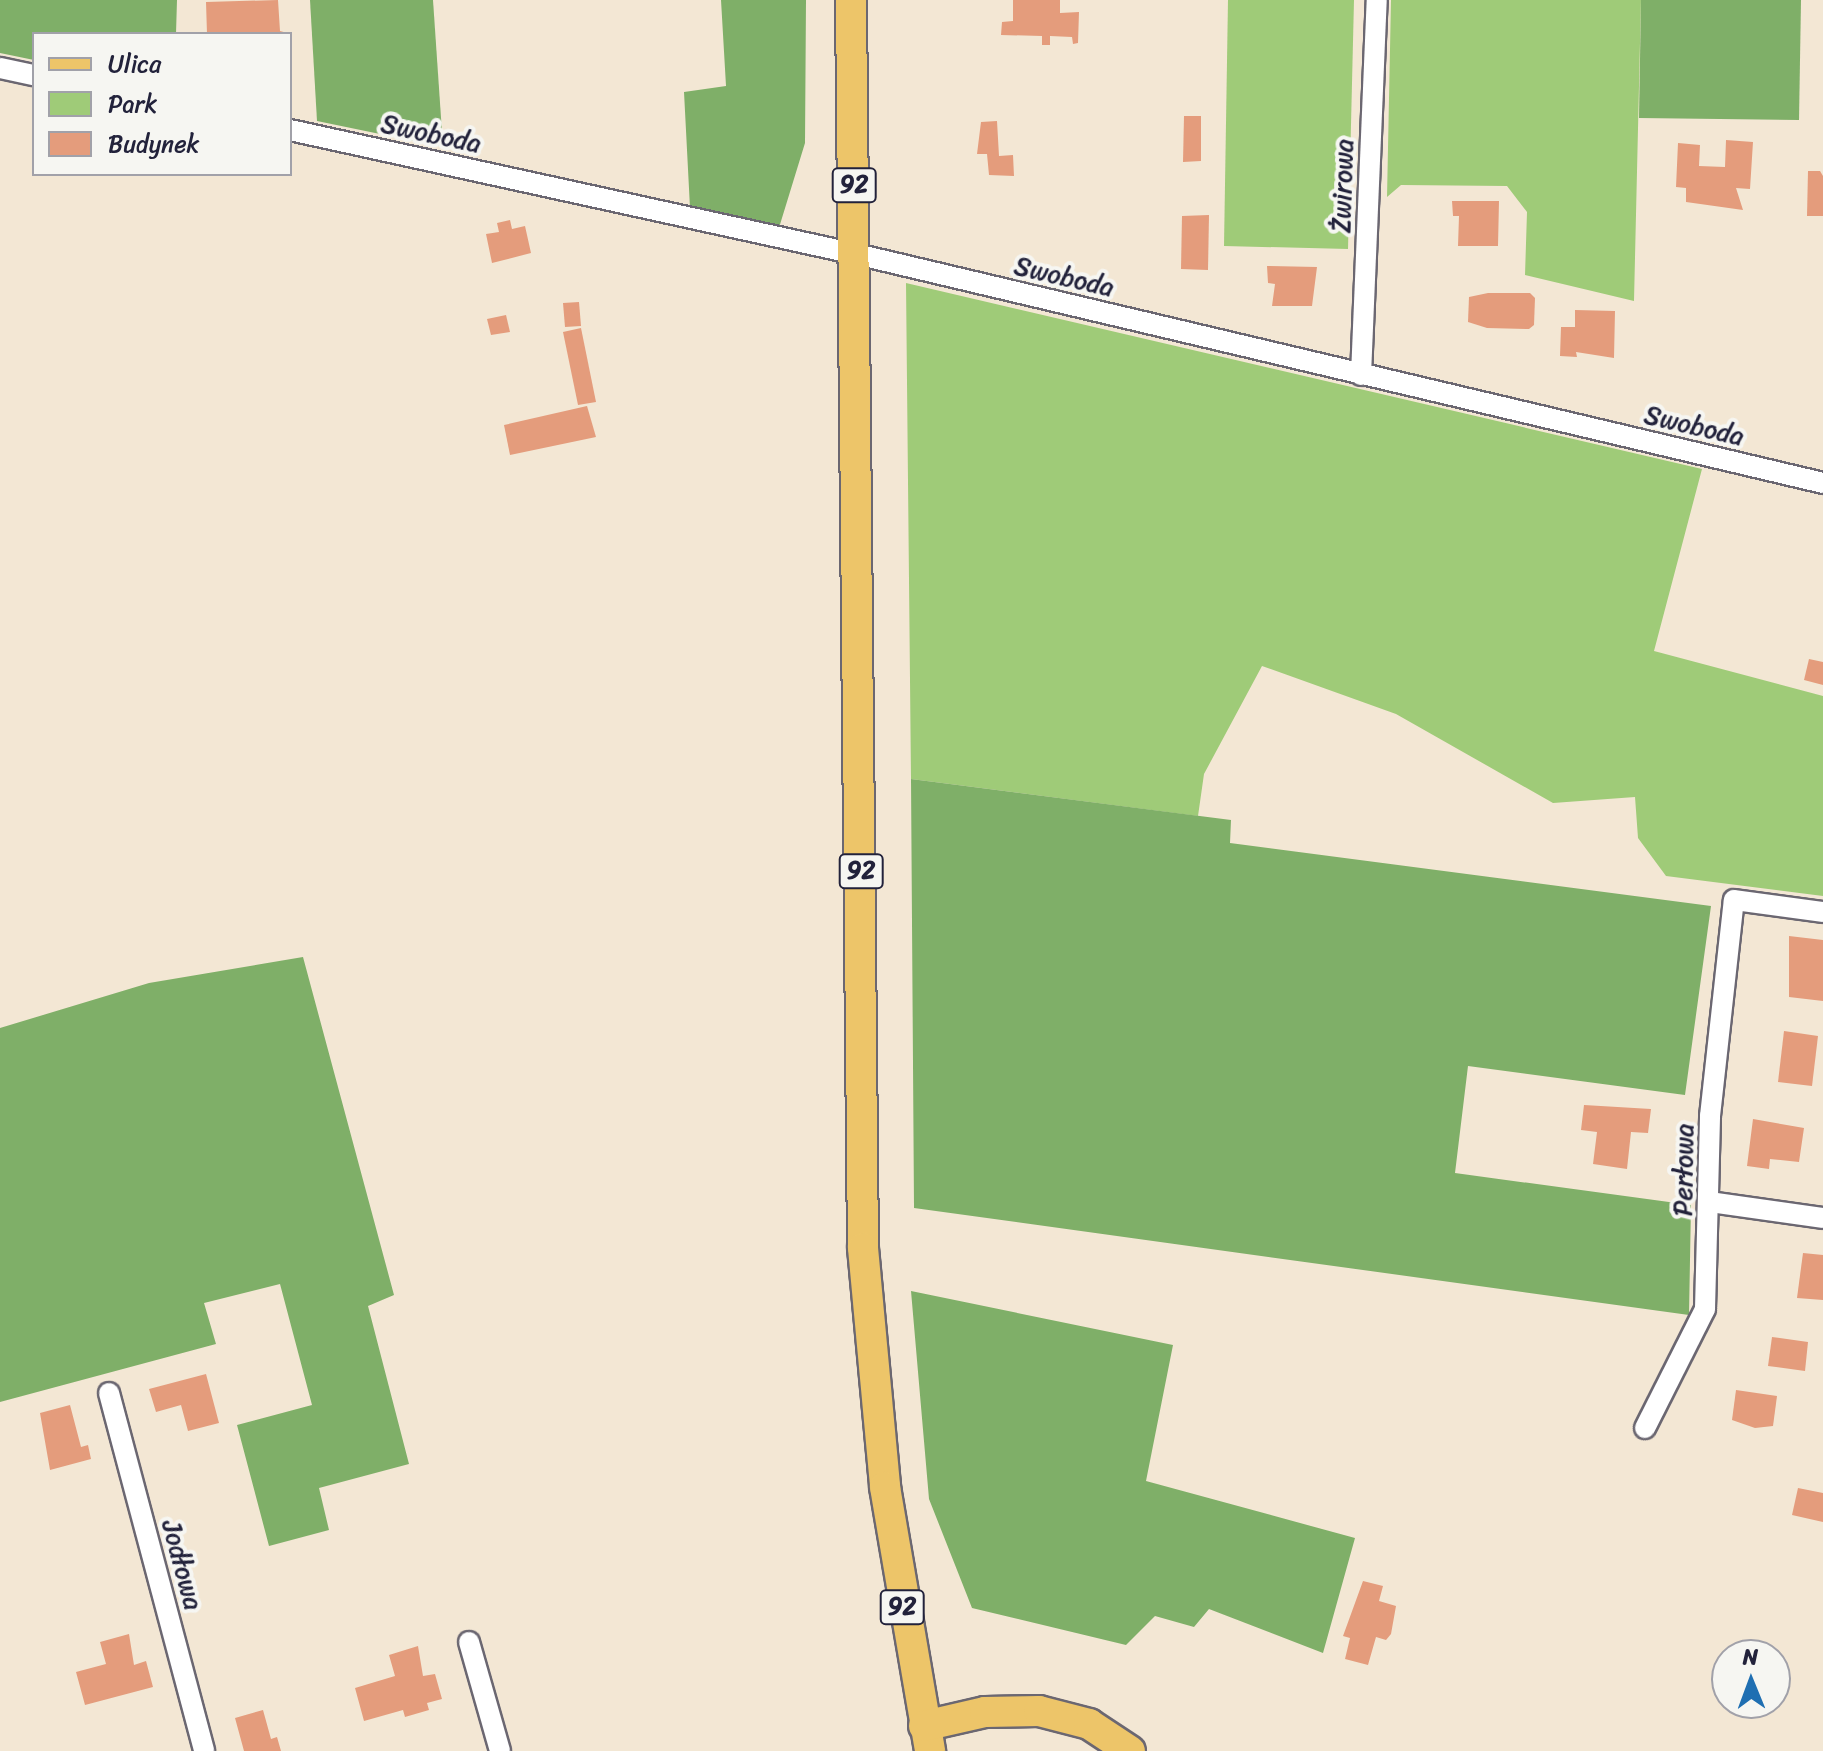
<!DOCTYPE html>
<meta charset="utf-8">
<style>
body{margin:0}
#map{position:relative;width:1823px;height:1751px;overflow:hidden;background:#f3e7d4;font-family:Sriracha,sans-serif}
div>[style]{position:absolute}
[style*='--x']{left:calc(var(--x)*1px);top:calc(var(--y)*1px);width:calc(var(--w)*1px);rotate:calc(var(--a)*1deg)}
.green>*{inset:0;background:#9fcb78}
.forest>*{inset:0;background:#7faf68}
.building>*{inset:0;background:#e49c7c}
.roads{filter:drop-shadow(2px 0 #6b6771) drop-shadow(-2px 0 #6b6771) drop-shadow(0 2px #6b6771) drop-shadow(0 -2px #6b6771)}
.minor>*{height:20px;margin:-10px;padding:0 10px;transform-origin:10px;border-radius:10px;background:#fff}
.primary>*{height:30px;margin:-15px;padding:0 15px;transform-origin:15px;border-radius:15px;background:#edc569}
span{translate:-50% -50%;white-space:nowrap;text-align:center;line-height:1.15;-webkit-text-stroke:8px #f6f6f2;paint-order:stroke}
.shield-label span{padding:2px 6px;background:#f6f6f2;border:2px solid;border-radius:6px;-webkit-text-stroke-width:0}
.shield-label{font-size:24px;color:#22223b;font-weight:700}
.street-label{font-size:26px;color:#22223b}
.legend{position:absolute;left:32px;top:32px;width:260px;height:144px;box-sizing:border-box;background:#f6f6f2;border:2px solid #a1a1a9;margin:0;padding:10px 14px;list-style:none;font-size:24px;color:#22223b}
.legend li{display:flex;align-items:center;gap:16px;height:40px}
.legend b{width:40px;border:2px solid #a1a1a9}
.north{position:absolute;left:1711px;top:1639px;width:80px;height:80px;box-sizing:border-box;background:#f6f6f2;border:2px solid #a1a1a9;border-radius:50%;rotate:359deg;font-size:22px;font-weight:700;line-height:32px;text-align:center;color:#22223b}
.north::after{content:'';display:block;margin:auto;width:28px;height:36px;background:#1f6fb2;clip-path:polygon(50% 0,100% 100%,50% 72%,0 100%)}
</style>
<div id="map">
<div class="green">
<i style="clip-path:polygon(1228px 0,1354px 0,1348px 249px,1224px 246px)"></i>
<i style="clip-path:polygon(1391px 0,1641px 0,1634px 301px,1525px 275px,1527px 212px,1507px 186px,1401px 185px,1387px 197px)"></i>
<i style="clip-path:polygon(906px 283px,1702px 469px,1654px 651px,1823px 696px,1823px 896px,1666px 876px,1638px 838px,1635px 797px,1553px 803px,1396px 714px,1262px 666px,1204px 774px,1198px 816px,911px 779px)"></i>
</div>
<div class="forest">
<i style="clip-path:polygon(0 0,177px 0,176px 34px,34px 34px,34px 60px,0 53px)"></i>
<i style="clip-path:polygon(310px 0,433px 0,443px 147px,317px 121px)"></i>
<i style="clip-path:polygon(721px 0,806px 0,805px 143px,778px 231px,690px 208px,684px 92px,726px 86px)"></i>
<i style="clip-path:polygon(1641px 0,1801px 0,1799px 120px,1639px 118px)"></i>
<i style="clip-path:polygon(911px 779px,1231px 820px,1230px 843px,1711px 906px,1685px 1095px,1468px 1066px,1455px 1173px,1691px 1205px,1689px 1315px,914px 1208px)"></i>
<i style="clip-path:polygon(303px 957px,394px 1295px,368px 1306px,409px 1464px,319px 1488px,329px 1530px,269px 1546px,237px 1425px,312px 1405px,280px 1284px,204px 1303px,216px 1344px,0 1402px,0 1028px,149px 983px)"></i>
<i style="clip-path:polygon(911px 1291px,1173px 1345px,1146px 1481px,1355px 1538px,1323px 1653px,1209px 1609px,1194px 1627px,1155px 1616px,1126px 1645px,972px 1608px,929px 1499px)"></i>
</div>
<div class="building">
<i style="clip-path:polygon(278px 0,280px 31px,291px 34px,207px 34px,206px 2px)"></i>
<i style="clip-path:polygon(1013px 0,1060px 0,1060px 13px,1079px 12px,1078px 43px,1073px 44px,1072px 37px,1050px 36px,1050px 45px,1042px 45px,1042px 36px,1001px 35px,1002px 22px,1013px 21px)"></i>
<i style="clip-path:polygon(1184px 116px,1201px 116px,1201px 161px,1183px 162px)"></i>
<i style="clip-path:polygon(997px 121px,999px 156px,1013px 155px,1014px 176px,989px 175px,987px 154px,977px 154px,981px 122px)"></i>
<i style="clip-path:polygon(1726px 140px,1753px 142px,1750px 189px,1736px 188px,1743px 210px,1686px 202px,1686px 188px,1676px 187px,1678px 143px,1700px 145px,1699px 166px,1725px 167px)"></i>
<i style="clip-path:polygon(1808px 171px,1820px 171px,1823px 176px,1823px 216px,1807px 216px)"></i>
<i style="clip-path:polygon(1452px 201px,1499px 201px,1498px 246px,1458px 246px,1459px 216px,1453px 216px)"></i>
<i style="clip-path:polygon(1209px 215px,1208px 270px,1181px 269px,1182px 216px)"></i>
<i style="clip-path:polygon(510px 220px,512px 229px,525px 226px,531px 253px,492px 263px,486px 234px,499px 232px,497px 223px)"></i>
<i style="clip-path:polygon(1267px 266px,1317px 267px,1312px 306px,1272px 306px,1275px 284px,1268px 283px)"></i>
<i style="clip-path:polygon(1488px 293px,1530px 293px,1535px 298px,1534px 325px,1529px 329px,1487px 328px,1468px 322px,1469px 297px)"></i>
<i style="clip-path:polygon(579px 302px,581px 326px,565px 327px,563px 303px)"></i>
<i style="clip-path:polygon(1575px 310px,1615px 311px,1614px 358px,1576px 352px,1577px 357px,1560px 356px,1561px 327px,1575px 327px)"></i>
<i style="clip-path:polygon(506px 315px,510px 332px,491px 335px,487px 319px)"></i>
<i style="clip-path:polygon(581px 328px,596px 402px,578px 405px,563px 332px)"></i>
<i style="clip-path:polygon(587px 406px,596px 437px,510px 455px,504px 425px)"></i>
<i style="clip-path:polygon(1809px 659px,1823px 662px,1823px 685px,1804px 680px)"></i>
<i style="clip-path:polygon(1789px 936px,1823px 940px,1823px 1001px,1789px 997px)"></i>
<i style="clip-path:polygon(1784px 1031px,1818px 1036px,1812px 1086px,1778px 1082px)"></i>
<i style="clip-path:polygon(1584px 1105px,1651px 1109px,1648px 1133px,1631px 1132px,1627px 1169px,1593px 1164px,1597px 1132px,1581px 1130px)"></i>
<i style="clip-path:polygon(1753px 1119px,1804px 1128px,1799px 1162px,1770px 1159px,1769px 1169px,1747px 1166px)"></i>
<i style="clip-path:polygon(1803px 1253px,1823px 1255px,1823px 1300px,1797px 1298px)"></i>
<i style="clip-path:polygon(1772px 1337px,1808px 1342px,1805px 1371px,1768px 1366px)"></i>
<i style="clip-path:polygon(206px 1374px,219px 1423px,188px 1431px,181px 1405px,156px 1412px,149px 1389px)"></i>
<i style="clip-path:polygon(1736px 1390px,1777px 1396px,1773px 1426px,1755px 1428px,1732px 1420px)"></i>
<i style="clip-path:polygon(70px 1405px,81px 1447px,88px 1445px,91px 1459px,50px 1470px,40px 1413px)"></i>
<i style="clip-path:polygon(1798px 1488px,1823px 1493px,1823px 1522px,1792px 1515px)"></i>
<i style="clip-path:polygon(1363px 1581px,1383px 1586px,1379px 1601px,1396px 1606px,1391px 1634px,1386px 1640px,1376px 1637px,1368px 1665px,1345px 1659px,1350px 1638px,1343px 1636px)"></i>
<i style="clip-path:polygon(129px 1634px,134px 1665px,146px 1661px,153px 1687px,85px 1705px,76px 1672px,106px 1664px,100px 1642px)"></i>
<i style="clip-path:polygon(418px 1646px,423px 1676px,435px 1674px,442px 1699px,427px 1703px,429px 1710px,405px 1717px,403px 1710px,364px 1721px,355px 1688px,395px 1676px,389px 1655px)"></i>
<i style="clip-path:polygon(1775px 1666px,1787px 1669px,1776px 1702px,1775px 1702px)"></i>
<i style="clip-path:polygon(263px 1710px,271px 1739px,277px 1737px,281px 1751px,244px 1751px,235px 1718px)"></i>
</div>
<div class="roads">
<div class="minor">
<i style="--x:0;--y:68;--w:35;--a:12"></i>
<i style="--x:290;--y:130;--w:579;--a:12.36"></i>
<i style="--x:856;--y:254;--w:994;--a:13.32"></i>
<i style="--x:1361;--y:375;--w:375;--a:-87.6"></i>
<i style="--x:1710;--y:1202;--w:114;--a:8.1"></i>
<i style="--x:109;--y:1393;--w:370;--a:75.1"></i>
<i style="--x:1645;--y:1428;--w:133;--a:-63.2"></i>
<i style="--x:1705;--y:1309;--w:193;--a:-88.5"></i>
<i style="--x:1710;--y:1116;--w:217;--a:-83.7"></i>
<i style="--x:1734;--y:900;--w:90;--a:7.7"></i>
<i style="--x:469;--y:1642;--w:113;--a:74.1"></i>
</div>
<div class="primary">
<i style="--x:851;--y:0;--w:1248;--a:89.45"></i>
<i style="--x:863;--y:1248;--w:240;--a:84.7"></i>
<i style="--x:885;--y:1487;--w:268;--a:80.3"></i>
<i style="--x:924;--y:1726;--w:63;--a:-12.9"></i>
<i style="--x:985;--y:1712;--w:54;--a:-1.1"></i>
<i style="--x:1039;--y:1711;--w:52;--a:14.6"></i>
<i style="--x:1089;--y:1724;--w:49;--a:33.4"></i>
</div>
</div>
<div class="shield-label">
<span style="left:854px;top:185px">92</span>
<span style="left:861px;top:871px">92</span>
<span style="left:902px;top:1607px">92</span>
</div>
<div class="street-label">
<span style="left:431px;top:134px;rotate:12deg">Swoboda</span>
<span style="left:1343px;top:186px;rotate:-88deg">Żwirowa</span>
<span style="left:1064px;top:277px;rotate:13deg">Swoboda</span>
<span style="left:1694px;top:426px;rotate:13deg">Swoboda</span>
<span style="left:1684px;top:1170px;rotate:-89deg">Perłowa</span>
<span style="left:182px;top:1565px;rotate:75deg">Jodłowa</span>
</div>
<ul class="legend">
<li><b style="height:10px;background:#edc569"></b>Ulica</li>
<li><b style="height:22px;background:#9fcb78"></b>Park</li>
<li><b style="height:22px;background:#e49c7c"></b>Budynek</li>
</ul>
<div class="north">N</div>
</div>
